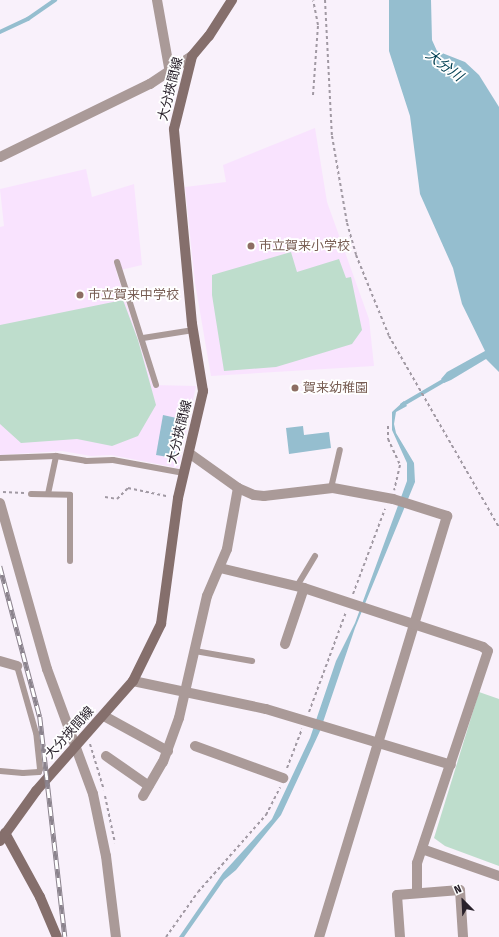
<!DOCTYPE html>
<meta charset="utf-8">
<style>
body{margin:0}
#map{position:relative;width:499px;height:937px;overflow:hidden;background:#f9f1fb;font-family:"Fira Sans Condensed","Noto Sans JP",sans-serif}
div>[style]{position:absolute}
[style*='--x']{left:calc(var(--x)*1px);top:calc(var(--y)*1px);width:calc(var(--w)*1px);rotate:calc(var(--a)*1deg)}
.built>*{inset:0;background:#f9e3fe}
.green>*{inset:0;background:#beddcc}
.water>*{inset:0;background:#95becf}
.stream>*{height:3.5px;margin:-1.75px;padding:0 1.75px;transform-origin:1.75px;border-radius:1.75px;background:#95becf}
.path>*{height:2px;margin-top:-1px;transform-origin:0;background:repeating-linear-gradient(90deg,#a199a3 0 3px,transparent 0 6px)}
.service>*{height:6px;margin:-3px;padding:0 3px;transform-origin:3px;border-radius:3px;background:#aa9a98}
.minor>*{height:10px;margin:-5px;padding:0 5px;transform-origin:5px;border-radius:5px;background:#aa9a98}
.tertiary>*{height:10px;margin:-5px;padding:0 5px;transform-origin:5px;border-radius:5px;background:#aa9a98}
.secondary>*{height:10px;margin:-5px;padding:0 5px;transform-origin:5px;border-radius:5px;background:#856f6c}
.rail>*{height:4.5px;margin-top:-2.25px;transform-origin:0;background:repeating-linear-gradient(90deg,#fff 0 9px,#8b838d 0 18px);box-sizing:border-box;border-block:1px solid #8b838d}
.dots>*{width:11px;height:11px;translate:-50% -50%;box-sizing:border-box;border:2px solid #fff;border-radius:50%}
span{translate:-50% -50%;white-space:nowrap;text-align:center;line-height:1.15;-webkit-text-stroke:3.5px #fff;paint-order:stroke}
.street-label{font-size:13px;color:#29212b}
.education-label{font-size:13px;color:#785e54}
.left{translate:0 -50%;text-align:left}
.water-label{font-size:14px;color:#044153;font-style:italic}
.north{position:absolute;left:443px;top:881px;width:40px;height:40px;-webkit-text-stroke:3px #fff;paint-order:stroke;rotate:336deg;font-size:11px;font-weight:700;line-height:16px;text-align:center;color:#29212b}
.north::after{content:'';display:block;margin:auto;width:14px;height:18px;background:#29212b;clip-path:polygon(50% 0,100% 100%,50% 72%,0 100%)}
</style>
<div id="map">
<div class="built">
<i style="clip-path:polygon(315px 128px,327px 202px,369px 319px,374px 366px,211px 376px,195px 283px,185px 187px,226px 182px,223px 165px)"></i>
<i style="clip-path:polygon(86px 169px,92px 197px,134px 184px,142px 265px,116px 271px,153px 385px,196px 386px,178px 468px,111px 455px,91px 456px,62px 451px,0 455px,0 227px,4px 226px,0 189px)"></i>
</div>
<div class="green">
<i style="clip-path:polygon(291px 252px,297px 272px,339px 259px,346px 278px,351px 277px,362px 330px,352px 344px,296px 361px,276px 367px,224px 371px,212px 295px,212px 275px)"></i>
<i style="clip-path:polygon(123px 300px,138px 340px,156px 405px,138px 436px,112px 446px,77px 439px,21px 443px,0 424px,0 325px)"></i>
<i style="clip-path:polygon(479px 692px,499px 699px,499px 866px,445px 846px,434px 838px)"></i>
</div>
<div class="water">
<i style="clip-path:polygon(389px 0,431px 0,432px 40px,437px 51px,465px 62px,479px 75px,499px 107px,499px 372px,486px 359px,451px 380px,444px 383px,441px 379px,447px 372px,485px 351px,462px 304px,453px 268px,420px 194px,410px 116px,389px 51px)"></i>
<i style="clip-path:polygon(404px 401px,407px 406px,396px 412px,394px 424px,396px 433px,414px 463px,415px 482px,355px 628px,320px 731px,281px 815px,236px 870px,224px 880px,184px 937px,179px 937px,223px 873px,272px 819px,310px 738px,336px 661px,355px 623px,407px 481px,407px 463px,392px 430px,392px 412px)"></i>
<i style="clip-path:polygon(163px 415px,181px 419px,174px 458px,156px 455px)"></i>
<i style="clip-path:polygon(303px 426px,304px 435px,329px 432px,331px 448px,289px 454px,286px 428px)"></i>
</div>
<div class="stream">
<i style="--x:0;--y:32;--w:31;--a:-25"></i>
<i style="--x:28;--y:19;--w:33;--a:-35"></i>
<i style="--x:402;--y:405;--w:50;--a:-30.2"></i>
</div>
<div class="path">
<i style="--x:325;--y:0;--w:136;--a:87.1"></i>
<i style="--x:332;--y:136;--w:88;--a:80.2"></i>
<i style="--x:347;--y:223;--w:33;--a:74"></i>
<i style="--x:356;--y:255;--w:87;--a:67.8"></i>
<i style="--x:389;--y:336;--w:220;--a:60.1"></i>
<i style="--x:313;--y:95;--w:70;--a:-85.9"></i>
<i style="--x:318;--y:25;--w:25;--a:-101"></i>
<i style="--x:388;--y:426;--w:13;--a:90"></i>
<i style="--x:388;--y:439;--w:29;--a:65"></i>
<i style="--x:400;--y:465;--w:26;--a:103"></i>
<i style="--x:3;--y:492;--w:21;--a:3"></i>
<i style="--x:105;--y:497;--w:12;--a:9"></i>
<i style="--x:117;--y:499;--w:16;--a:-45"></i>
<i style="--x:128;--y:488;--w:40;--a:12"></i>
<i style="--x:353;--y:594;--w:91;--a:-69.4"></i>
<i style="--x:309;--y:712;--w:107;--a:-69.7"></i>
<i style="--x:90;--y:744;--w:48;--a:73.1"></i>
<i style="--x:287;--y:768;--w:42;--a:-69"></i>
<i style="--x:105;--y:796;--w:48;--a:78"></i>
<i style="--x:166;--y:937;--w:55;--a:-54.6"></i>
<i style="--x:198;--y:892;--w:103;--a:-48.6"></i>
<i style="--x:266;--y:815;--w:31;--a:-63"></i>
</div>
<div class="service">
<i style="--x:117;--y:262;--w:129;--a:72.4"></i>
<i style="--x:143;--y:338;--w:51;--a:-9.1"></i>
<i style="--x:0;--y:458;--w:56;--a:-2"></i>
<i style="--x:56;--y:456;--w:30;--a:9"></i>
<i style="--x:86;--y:461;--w:27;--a:-2"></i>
<i style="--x:113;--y:460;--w:72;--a:10.4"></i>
<i style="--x:331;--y:488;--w:39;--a:-77"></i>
<i style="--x:31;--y:494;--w:39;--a:1"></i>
<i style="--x:70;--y:495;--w:66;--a:90"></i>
<i style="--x:48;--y:494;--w:39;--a:-78"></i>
<i style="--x:297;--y:586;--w:35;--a:-59"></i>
<i style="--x:195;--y:651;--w:58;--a:10"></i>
<i style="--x:0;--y:771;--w:23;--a:5"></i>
<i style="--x:23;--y:773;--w:16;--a:-4"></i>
<i style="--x:39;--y:772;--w:3;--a:-72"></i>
<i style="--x:40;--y:769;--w:36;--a:-96"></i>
<i style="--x:36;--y:733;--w:70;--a:-105.8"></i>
</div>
<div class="minor">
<i style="--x:157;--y:0;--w:74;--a:79.9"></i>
<i style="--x:189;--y:453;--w:60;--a:35.5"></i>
<i style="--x:238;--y:488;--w:17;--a:24"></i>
<i style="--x:254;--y:495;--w:10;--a:6"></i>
<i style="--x:264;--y:496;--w:69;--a:-6.6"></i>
<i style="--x:333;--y:488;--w:61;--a:10.4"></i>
<i style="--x:393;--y:499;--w:57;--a:17.5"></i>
<i style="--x:447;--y:516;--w:440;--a:106.9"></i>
<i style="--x:220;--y:568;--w:86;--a:13.4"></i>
<i style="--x:304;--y:588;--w:188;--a:18.2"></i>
<i style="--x:483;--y:647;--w:6;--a:39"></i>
<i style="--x:488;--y:651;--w:224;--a:108.5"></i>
<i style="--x:417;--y:863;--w:30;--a:90"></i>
<i style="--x:285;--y:644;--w:59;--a:-71.3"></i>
<i style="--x:0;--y:661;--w:18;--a:16"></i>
<i style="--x:133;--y:681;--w:136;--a:11.9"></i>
<i style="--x:266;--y:709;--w:193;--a:16.8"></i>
<i style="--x:104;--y:716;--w:73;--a:28.7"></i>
<i style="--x:195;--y:746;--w:94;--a:20"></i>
<i style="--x:106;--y:756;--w:52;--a:34.9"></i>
<i style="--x:143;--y:796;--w:39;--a:-60"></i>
<i style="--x:163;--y:762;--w:47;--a:-70"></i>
<i style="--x:179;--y:718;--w:125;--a:-77.1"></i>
<i style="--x:207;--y:596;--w:51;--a:-66.9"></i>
<i style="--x:227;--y:549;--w:62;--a:-79.8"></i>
<i style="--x:422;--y:849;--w:82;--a:19.3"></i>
<i style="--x:400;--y:937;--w:42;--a:-94.1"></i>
<i style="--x:397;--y:895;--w:63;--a:-4.5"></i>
<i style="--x:460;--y:890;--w:47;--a:86.3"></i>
</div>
<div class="tertiary">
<i style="--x:0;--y:157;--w:167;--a:-26"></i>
<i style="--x:150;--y:84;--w:50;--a:-33.7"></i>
<i style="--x:0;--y:503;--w:173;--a:74.2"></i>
<i style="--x:47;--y:669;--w:133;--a:69.8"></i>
<i style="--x:93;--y:794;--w:63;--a:78.2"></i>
<i style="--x:106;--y:856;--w:82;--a:83"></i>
</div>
<div class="secondary">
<i style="--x:5;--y:833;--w:73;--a:61.3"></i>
<i style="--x:40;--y:897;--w:43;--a:67"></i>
<i style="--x:0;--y:841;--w:62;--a:-54.2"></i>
<i style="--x:36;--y:791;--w:147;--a:-48.6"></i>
<i style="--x:133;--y:681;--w:64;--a:-63.8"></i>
<i style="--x:161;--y:624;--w:127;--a:-82.3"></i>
<i style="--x:178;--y:498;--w:110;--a:-76.8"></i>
<i style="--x:203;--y:391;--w:68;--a:-99.3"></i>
<i style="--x:192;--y:324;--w:196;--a:-95.3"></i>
<i style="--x:174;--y:129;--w:75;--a:-76.1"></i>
<i style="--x:192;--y:56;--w:26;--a:-50"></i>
<i style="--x:209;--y:36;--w:43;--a:-57.4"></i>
</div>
<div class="rail">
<i style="--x:0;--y:566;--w:156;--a:75.2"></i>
<i style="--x:40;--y:717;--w:221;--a:83.5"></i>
</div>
<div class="dots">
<i style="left:251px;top:246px;background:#8d6e63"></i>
<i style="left:80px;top:295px;background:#8d6e63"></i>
<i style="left:295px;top:388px;background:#8d6e63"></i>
</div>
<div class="street-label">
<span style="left:171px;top:89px;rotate:-76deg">大分挾間線</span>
<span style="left:180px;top:432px;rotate:-76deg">大分挾間線</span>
<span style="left:70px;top:733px;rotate:-48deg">大分挾間線</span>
</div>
<div class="education-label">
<span class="left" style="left:259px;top:246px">市立賀来小学校</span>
<span class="left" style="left:88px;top:295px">市立賀来中学校</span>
<span class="left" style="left:303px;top:388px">賀来幼稚園</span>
</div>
<div class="water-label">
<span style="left:444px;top:66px;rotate:37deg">大分川</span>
</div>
<div class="north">N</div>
</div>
